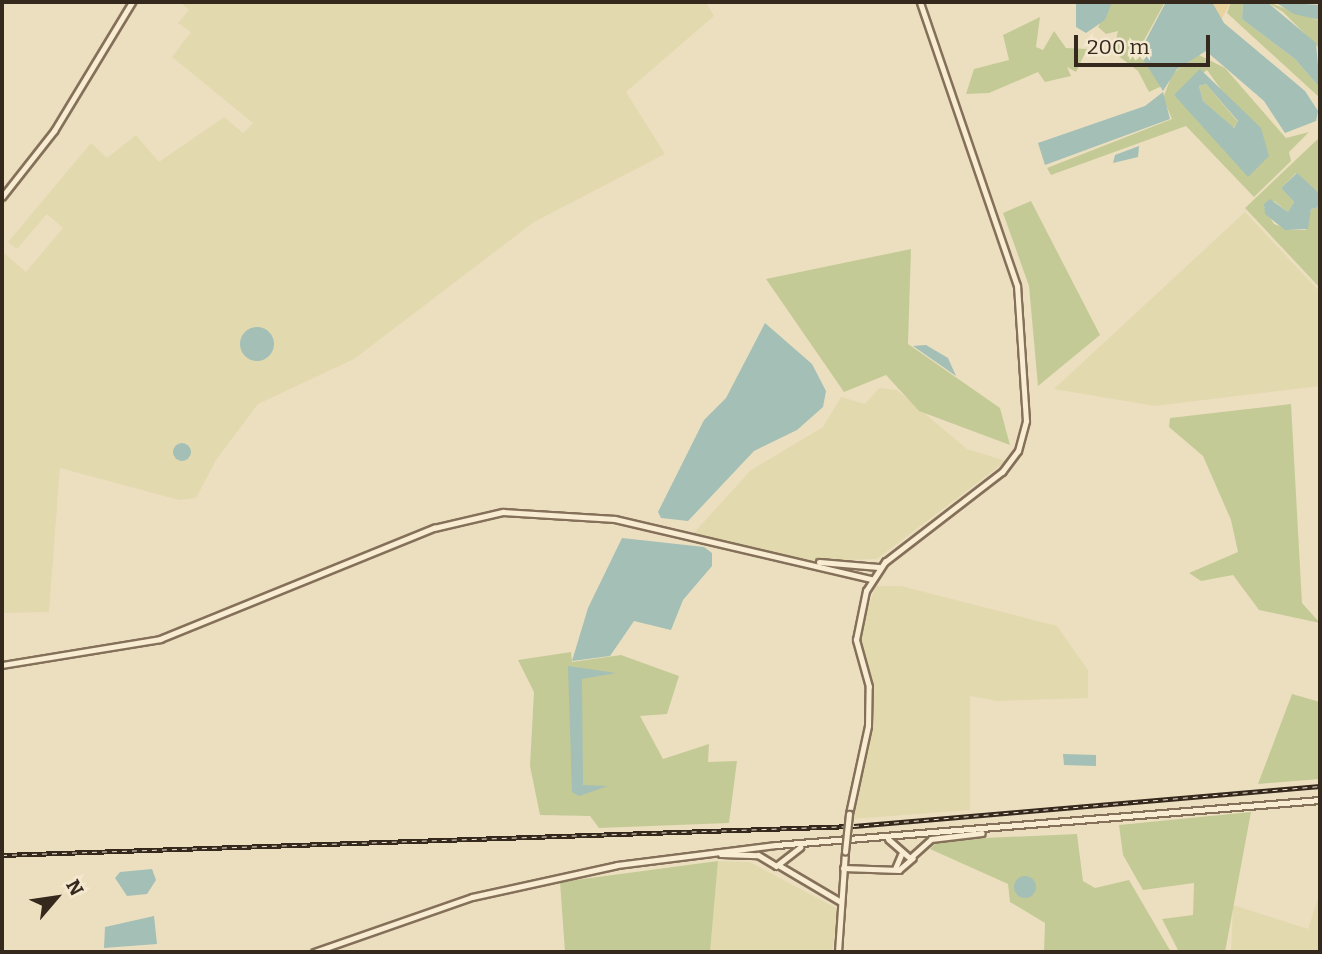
<!DOCTYPE html>
<style>
body{margin:0}
#map{position:relative;width:1322px;height:954px;overflow:hidden;background:#ecdfc0;font-family:Bitter,serif}
div>[style]{position:absolute}
[style*='--x']{left:calc(var(--x)*1px);top:calc(var(--y)*1px);width:calc(var(--w)*1px);rotate:calc(var(--a)*1deg)}
.farmland>*{inset:0;background:#e2d9ae}
.green>*{inset:0;background:#c4ca95}
.sand>*{inset:0;background:#e8d39e}
.water>*{inset:0;background:#a3bfb6}
.round{border-radius:50%}
.roads{filter:drop-shadow(2px 0 #857059) drop-shadow(-2px 0 #857059) drop-shadow(0 2px #857059) drop-shadow(0 -2px #857059)}
.tertiary>*{height:4.5px;margin:-2.25px;padding:0 2.25px;transform-origin:2.25px;border-radius:2.25px;background:#f8ecd3}
.secondary>*{height:5px;margin:-2.5px;padding:0 2.5px;transform-origin:2.5px;border-radius:2.5px;background:#f8ecd3}
.rail>*{height:4.5px;margin-top:-2.25px;transform-origin:0;background:repeating-linear-gradient(90deg,#f4e9d0 0 5px,#35281d 0 10px);box-sizing:border-box;border-block:2px solid #35281d}
.bridges{filter:drop-shadow(2px 0 #857059) drop-shadow(-2px 0 #857059) drop-shadow(0 2px #857059) drop-shadow(0 -2px #857059)}
.tertiary-bridge>*{height:4.5px;margin:-2.25px;padding:0 2.25px;transform-origin:2.25px;border-radius:2.25px;background:#f8ecd3}
span{translate:-50% -50%;white-space:nowrap;text-align:center;line-height:1.15;-webkit-text-stroke:6px #f4e9d0;paint-order:stroke}
.frame{position:absolute;inset:0;border:4px solid #35281d;pointer-events:none}
.north{position:absolute;left:21px;top:863px;width:70px;height:70px;-webkit-text-stroke:5px #f4e9d0;paint-order:stroke;rotate:61deg;font-size:19px;font-weight:700;line-height:28px;text-align:center;color:#35281d}
.north::after{content:'';display:block;margin:auto;width:24px;height:32px;background:#35281d;clip-path:polygon(50% 0,100% 100%,50% 72%,0 100%)}
.scale{position:absolute;left:1074px;top:35px;width:136px;height:32px;box-sizing:border-box;border:4px solid #35281d;border-top:0;padding-left:9px;font-size:21px;line-height:24px;white-space:nowrap;color:#35281d;-webkit-text-stroke:5px #f4e9d0;paint-order:stroke}
</style>
<div id="map">
<div class="farmland">
<i style="clip-path:polygon(180px 2px,706px 2px,714px 16px,626px 92px,665px 154px,534px 222px,354px 359px,258px 404px,216px 460px,196px 498px,179px 500px,60px 468px,49px 612px,2px 613px,2px 251px,26px 272px,63px 228px,47px 214px,17px 249px,8px 242px,91px 143px,107px 158px,136px 135px,159px 162px,224px 117px,243px 133px,253px 123px,172px 57px,191px 32px,178px 23px,189px 10px)"></i>
<i style="clip-path:polygon(1245px 212px,1320px 292px,1320px 386px,1155px 406px,1054px 389px)"></i>
<i style="clip-path:polygon(879px 388px,897px 390px,967px 449px,1006px 461px,877px 559px,806px 561px,692px 535px,751px 470px,823px 427px,841px 397px,865px 404px)"></i>
<i style="clip-path:polygon(876px 586px,901px 586px,1057px 626px,1088px 670px,1088px 698px,997px 701px,970px 696px,970px 810px,852px 819px,873px 704px,859px 632px)"></i>
<i style="clip-path:polygon(718px 861px,750px 862px,838px 909px,832px 952px,710px 952px)"></i>
<i style="clip-path:polygon(1320px 893px,1320px 952px,1231px 952px,1233px 905px,1308px 929px)"></i>
</div>
<div class="green">
<i style="clip-path:polygon(1112px 2px,1165px 2px,1143px 42px,1162px 86px,1149px 92px,1138px 71px,1113px 52px,1118px 31px,1106px 34px,1098px 27px)"></i>
<i style="clip-path:polygon(1231px 2px,1243px 2px,1242px 19px,1295px 59px,1320px 88px,1320px 98px,1227px 13px)"></i>
<i style="clip-path:polygon(1267px 2px,1320px 21px,1320px 49px,1283px 12px)"></i>
<i style="clip-path:polygon(1040px 17px,1036px 47px,1043px 50px,1054px 31px,1066px 48px,1087px 49px,1076px 72px,1067px 67px,1071px 76px,1045px 82px,1038px 72px,989px 93px,966px 94px,974px 69px,1009px 60px,1003px 35px)"></i>
<i style="clip-path:polygon(evenodd,1195px 53px,1225px 68px,1286px 138px,1309px 132px,1289px 152px,1291px 161px,1254px 197px,1186px 126px,1051px 175px,1047px 168px,1172px 119px,1163px 98px,1172px 75px,1195px 53px,1207px 70px,1269px 156px,1174px 95px,1207px 70px)"></i>
<i style="clip-path:polygon(1206px 84px,1238px 122px,1233px 128px,1203px 101px,1199px 86px)"></i>
<i style="clip-path:polygon(1320px 137px,1320px 194px,1296px 173px,1281px 188px,1294px 202px,1288px 212px,1274px 201px,1264px 207px,1274px 224px,1291px 230px,1306px 230px,1311px 209px,1320px 207px,1320px 288px,1245px 208px)"></i>
<i style="clip-path:polygon(1031px 201px,1100px 335px,1038px 386px,1029px 286px,1003px 213px)"></i>
<i style="clip-path:polygon(911px 249px,908px 344px,1000px 408px,1010px 445px,919px 411px,886px 375px,844px 392px,766px 279px)"></i>
<i style="clip-path:polygon(1291px 404px,1302px 603px,1320px 623px,1259px 610px,1233px 575px,1201px 581px,1189px 573px,1238px 552px,1231px 520px,1203px 456px,1169px 427px,1170px 418px)"></i>
<i style="clip-path:polygon(571px 652px,572px 662px,621px 655px,679px 676px,667px 714px,640px 716px,663px 759px,709px 744px,708px 762px,737px 761px,729px 823px,599px 828px,590px 816px,540px 815px,530px 766px,534px 692px,518px 660px)"></i>
<i style="clip-path:polygon(1292px 694px,1320px 702px,1320px 779px,1258px 784px)"></i>
<i style="clip-path:polygon(1251px 812px,1225px 952px,1179px 952px,1162px 919px,1193px 915px,1194px 883px,1143px 890px,1123px 855px,1119px 825px)"></i>
<i style="clip-path:polygon(1077px 834px,1083px 881px,1095px 888px,1129px 880px,1171px 952px,1044px 952px,1045px 923px,1010px 902px,1008px 884px,930px 849px,939px 840px)"></i>
<i style="clip-path:polygon(718px 861px,710px 952px,565px 952px,560px 882px)"></i>
</div>
<div class="sand">
<i style="clip-path:polygon(1208px 2px,1231px 2px,1221px 20px)"></i>
</div>
<div class="water">
<i style="clip-path:polygon(1076px 2px,1112px 2px,1105px 20px,1086px 33px,1076px 27px)"></i>
<i style="clip-path:polygon(1166px 2px,1212px 2px,1224px 23px,1305px 91px,1318px 111px,1316px 121px,1285px 133px,1264px 101px,1206px 51px,1177px 69px,1163px 91px,1139px 53px)"></i>
<i style="clip-path:polygon(1243px 2px,1267px 2px,1316px 43px,1320px 88px,1295px 59px,1242px 19px)"></i>
<i style="clip-path:polygon(1275px 2px,1320px 5px,1320px 20px,1294px 14px)"></i>
<i style="clip-path:polygon(evenodd,1200px 69px,1261px 128px,1269px 156px,1248px 177px,1174px 95px,1200px 69px,1206px 84px,1238px 121px,1234px 128px,1203px 101px,1199px 86px,1206px 84px)"></i>
<i style="clip-path:polygon(1163px 92px,1170px 119px,1045px 165px,1038px 143px,1145px 106px)"></i>
<i style="clip-path:polygon(1139px 146px,1138px 157px,1113px 163px,1115px 155px)"></i>
<i style="clip-path:polygon(1297px 173px,1320px 194px,1320px 207px,1311px 209px,1308px 229px,1285px 230px,1265px 214px,1264px 204px,1270px 199px,1288px 212px,1294px 202px,1281px 188px)"></i>
<i style="clip-path:polygon(765px 323px,812px 364px,826px 391px,823px 407px,797px 430px,754px 451px,688px 521px,661px 518px,658px 512px,704px 420px,726px 398px)"></i>
<i class="round" style="left:240px;top:327px;width:34px;height:34px"></i>
<i style="clip-path:polygon(926px 345px,948px 358px,956px 376px,913px 346px)"></i>
<i class="round" style="left:173px;top:443px;width:18px;height:18px"></i>
<i style="clip-path:polygon(622px 538px,704px 547px,712px 553px,712px 566px,683px 600px,671px 630px,634px 621px,610px 656px,572px 661px,588px 608px)"></i>
<i style="clip-path:polygon(568px 666px,616px 673px,582px 679px,583px 785px,608px 786px,579px 796px,572px 792px)"></i>
<i style="clip-path:polygon(1063px 754px,1096px 755px,1096px 766px,1064px 765px)"></i>
<i style="clip-path:polygon(152px 869px,156px 880px,147px 894px,127px 896px,115px 878px,120px 872px)"></i>
<i class="round" style="left:1014px;top:876px;width:22px;height:22px"></i>
<i style="clip-path:polygon(154px 916px,157px 944px,104px 948px,105px 927px)"></i>
</div>
<div class="roads">
<div class="tertiary">
<i style="--x:2;--y:197;--w:84;--a:-51.8"></i>
<i style="--x:54;--y:131;--w:151;--a:-58.8"></i>
<i style="--x:819;--y:562;--w:60;--a:4.8"></i>
<i style="--x:2;--y:665;--w:160;--a:-9.3"></i>
<i style="--x:160;--y:639;--w:296;--a:-22.1"></i>
<i style="--x:434;--y:528;--w:71;--a:-13.1"></i>
<i style="--x:503;--y:512;--w:112;--a:3.6"></i>
<i style="--x:615;--y:519;--w:263;--a:13.2"></i>
<i style="--x:849;--y:814;--w:90;--a:-77.8"></i>
<i style="--x:868;--y:726;--w:39;--a:-89"></i>
<i style="--x:869;--y:687;--w:49;--a:-105.5"></i>
<i style="--x:856;--y:640;--w:50;--a:-78.5"></i>
<i style="--x:866;--y:591;--w:35;--a:-57"></i>
<i style="--x:885;--y:562;--w:148;--a:-37.6"></i>
<i style="--x:1002;--y:472;--w:26;--a:-53"></i>
<i style="--x:1018;--y:451;--w:31;--a:-75"></i>
<i style="--x:1026;--y:421;--w:135;--a:-93.8"></i>
<i style="--x:1017;--y:286;--w:300;--a:-108.9"></i>
<i style="--x:780;--y:866;--w:71;--a:30.5"></i>
<i style="--x:843;--y:868;--w:56;--a:2"></i>
<i style="--x:899;--y:870;--w:18;--a:-41"></i>
<i style="--x:895;--y:869;--w:15;--a:-67"></i>
<i style="--x:838;--y:952;--w:100;--a:-86"></i>
</div>
<div class="secondary">
<i style="--x:888;--y:839;--w:29;--a:41"></i>
<i style="--x:910;--y:858;--w:28;--a:-42"></i>
<i style="--x:931;--y:839;--w:51;--a:-6.7"></i>
<i style="--x:721;--y:854;--w:37;--a:2"></i>
<i style="--x:758;--y:855;--w:21;--a:31"></i>
<i style="--x:776;--y:866;--w:31;--a:-38"></i>
<i style="--x:314;--y:952;--w:167;--a:-19.2"></i>
<i style="--x:472;--y:897;--w:148;--a:-12.4"></i>
<i style="--x:617;--y:865;--w:160;--a:-7.2"></i>
<i style="--x:776;--y:845;--w:546;--a:-4.73"></i>
</div>
</div>
<div class="rail">
<i style="--x:2;--y:855;--w:852;--a:-1.95"></i>
<i style="--x:854;--y:826;--w:468;--a:-4.9"></i>
</div>
<div class="bridges">
<div class="tertiary-bridge">
<i style="--x:845;--y:852;--w:38;--a:-84"></i>
</div>
</div>
<div class="frame"></div>
<div class="north">N</div>
<div class="scale">200 m</div>
</div>
